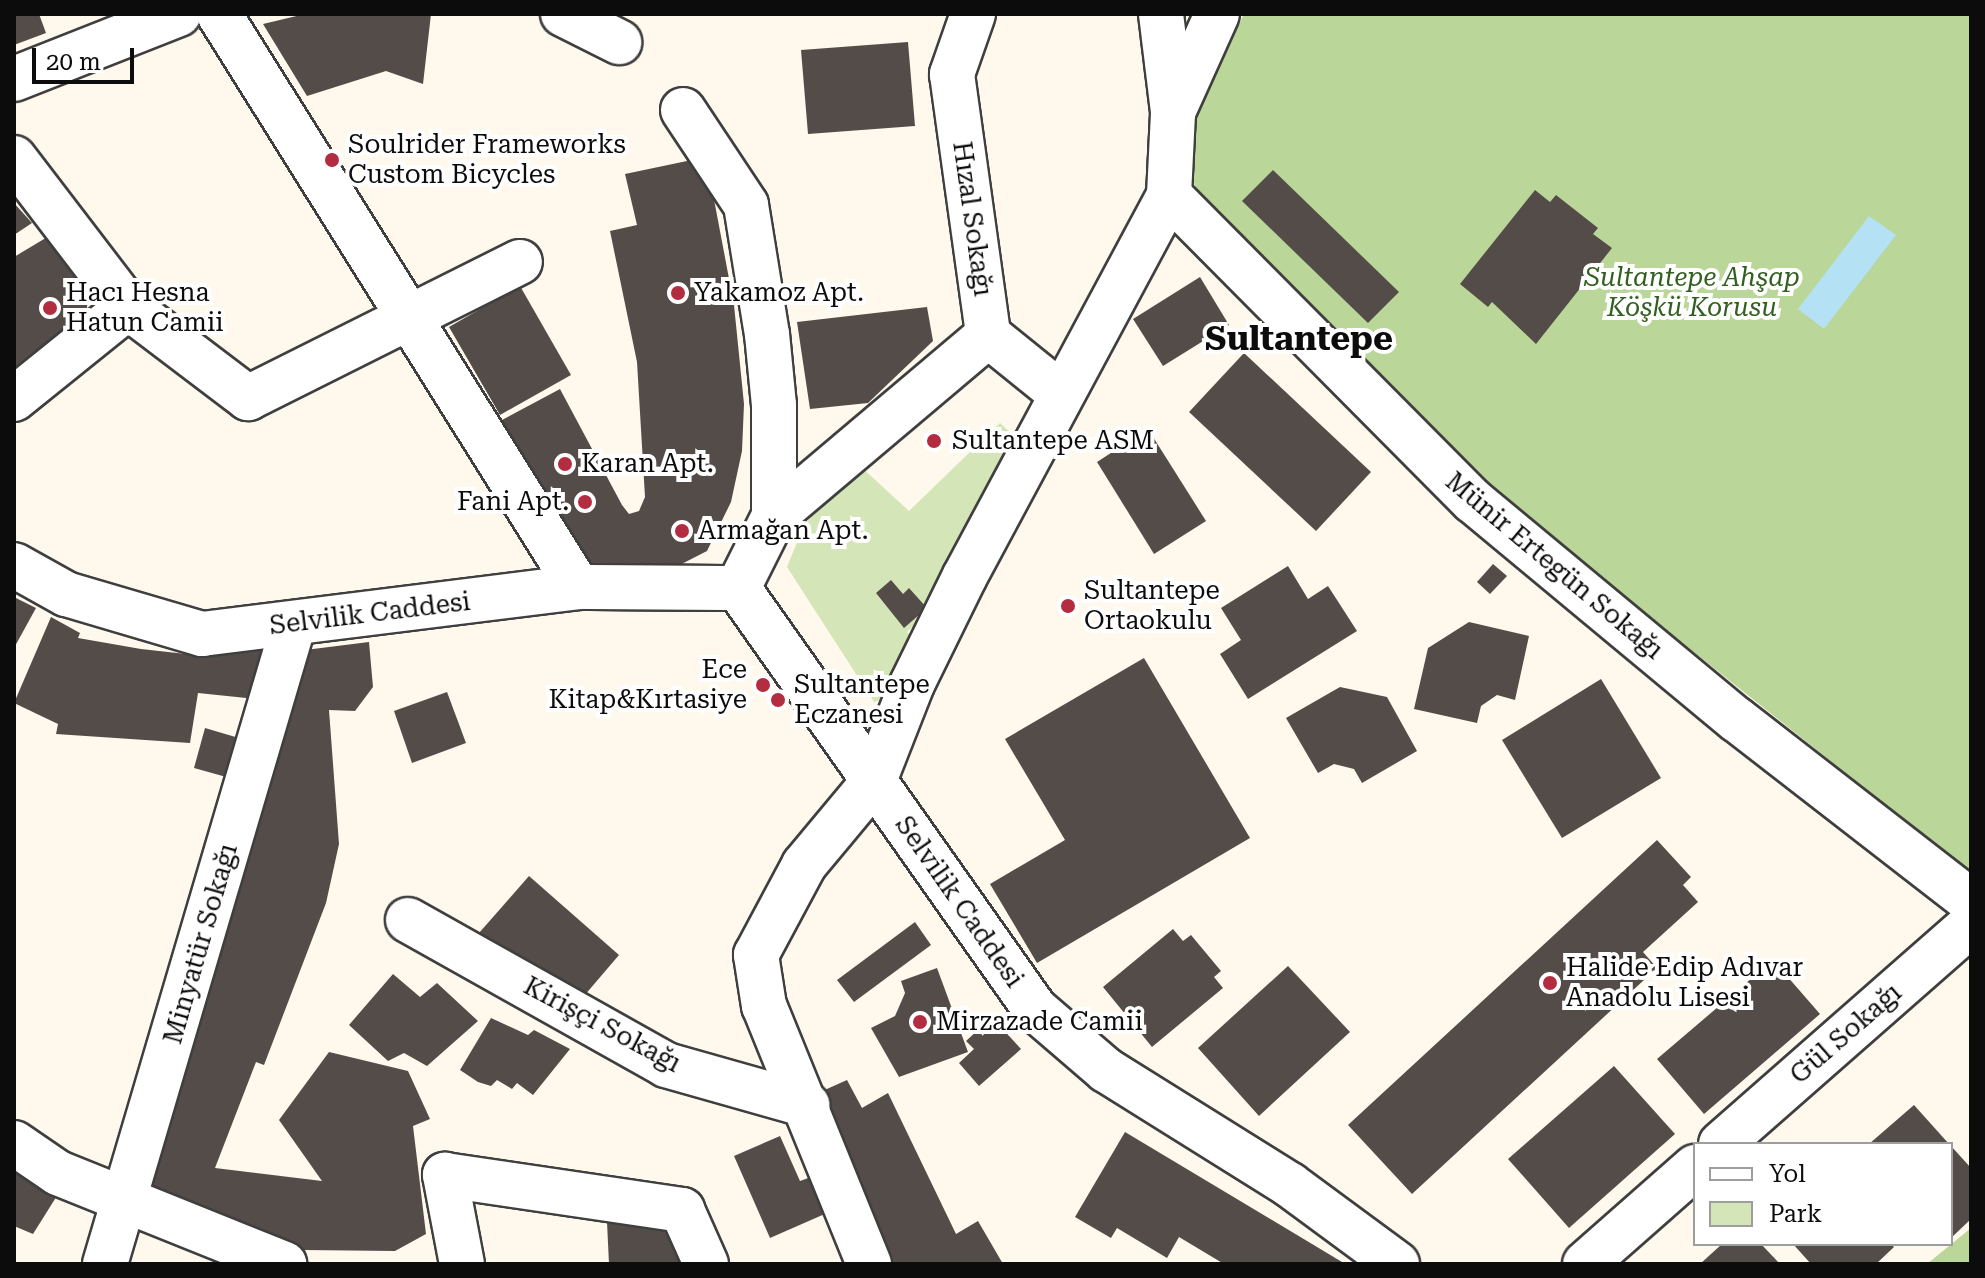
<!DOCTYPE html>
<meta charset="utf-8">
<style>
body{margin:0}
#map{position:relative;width:1985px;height:1278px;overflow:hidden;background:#fef9ec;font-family:"Roboto Serif",serif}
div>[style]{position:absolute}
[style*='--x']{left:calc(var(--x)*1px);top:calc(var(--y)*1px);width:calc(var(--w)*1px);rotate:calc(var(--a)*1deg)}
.green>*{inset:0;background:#d4e6b8}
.forest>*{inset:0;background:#bad698}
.water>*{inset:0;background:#b4e1f3}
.building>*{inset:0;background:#544c49}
.roads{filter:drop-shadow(2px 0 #3f3f3f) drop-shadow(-2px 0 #3f3f3f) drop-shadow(0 2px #3f3f3f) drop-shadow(0 -2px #3f3f3f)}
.minor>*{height:44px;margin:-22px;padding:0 22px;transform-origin:22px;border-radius:22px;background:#fff}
.dots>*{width:22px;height:22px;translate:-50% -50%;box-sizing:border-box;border:4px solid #fff;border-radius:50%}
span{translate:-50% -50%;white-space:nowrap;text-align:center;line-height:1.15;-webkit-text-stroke:8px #fff;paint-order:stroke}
.poi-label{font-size:26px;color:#0c0c0c}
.left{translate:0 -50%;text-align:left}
.right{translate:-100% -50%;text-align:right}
.street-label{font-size:26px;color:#0c0c0c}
.park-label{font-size:26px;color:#336020;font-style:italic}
.district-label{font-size:34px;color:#0c0c0c;font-weight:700}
.frame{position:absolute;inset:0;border:16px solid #0c0c0c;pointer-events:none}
.legend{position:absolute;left:1693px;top:1142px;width:260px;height:104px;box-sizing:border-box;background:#fff;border:2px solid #9e9e9e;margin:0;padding:10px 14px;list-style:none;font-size:24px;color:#0c0c0c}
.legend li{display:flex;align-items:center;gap:16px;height:40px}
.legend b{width:40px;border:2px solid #9e9e9e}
.scale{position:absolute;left:32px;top:48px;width:102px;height:36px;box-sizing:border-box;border:4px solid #0c0c0c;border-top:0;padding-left:10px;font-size:24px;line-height:28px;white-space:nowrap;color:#0c0c0c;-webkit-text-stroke:6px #fff;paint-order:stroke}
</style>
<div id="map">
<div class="green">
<i style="clip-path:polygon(1000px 423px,1013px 435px,927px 613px,907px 632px,913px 638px,885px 698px,874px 702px,787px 567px,804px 525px,860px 466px,909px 511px)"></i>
</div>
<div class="forest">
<i style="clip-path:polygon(1244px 14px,1971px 14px,1971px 873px,1482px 483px,1197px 193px,1186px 153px,1191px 124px)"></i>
<i style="clip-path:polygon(1971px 1228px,1971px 1264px,1927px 1264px)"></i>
</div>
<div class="water">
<i style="clip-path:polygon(1869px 216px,1896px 235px,1824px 329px,1798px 309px)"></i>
</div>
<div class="building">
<i style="clip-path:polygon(14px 14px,39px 14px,46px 33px,14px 45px)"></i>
<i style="clip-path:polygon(305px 14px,431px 14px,423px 84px,386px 71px,307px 96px,263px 24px)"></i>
<i style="clip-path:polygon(908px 42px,915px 126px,808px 134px,801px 50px)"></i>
<i style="clip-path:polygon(706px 157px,734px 305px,744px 404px,742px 451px,731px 502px,707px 551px,664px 573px,608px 574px,590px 564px,569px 535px,502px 420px,560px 389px,622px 505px,629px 514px,639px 511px,645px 497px,637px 362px,610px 231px,637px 225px,625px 174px)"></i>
<i style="clip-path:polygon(1273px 170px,1399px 292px,1368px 323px,1242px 201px)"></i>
<i style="clip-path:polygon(1535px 190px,1550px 202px,1556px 195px,1598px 228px,1593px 234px,1612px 248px,1536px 344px,1492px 302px,1488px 307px,1460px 284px)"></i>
<i style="clip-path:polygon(14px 203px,32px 223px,14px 235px)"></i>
<i style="clip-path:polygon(49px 236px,89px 293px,85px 321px,16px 371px,14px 257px)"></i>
<i style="clip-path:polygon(1200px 277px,1229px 325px,1163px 366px,1133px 319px)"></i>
<i style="clip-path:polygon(520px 286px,571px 375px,500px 415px,449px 327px)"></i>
<i style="clip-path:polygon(927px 307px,933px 341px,868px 403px,810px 409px,797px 322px)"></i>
<i style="clip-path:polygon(1244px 353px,1371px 472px,1316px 531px,1189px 412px)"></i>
<i style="clip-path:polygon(1148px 429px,1206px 521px,1154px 554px,1097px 462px)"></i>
<i style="clip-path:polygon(1493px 564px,1507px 576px,1490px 594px,1477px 582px)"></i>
<i style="clip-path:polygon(1288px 566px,1308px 599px,1328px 586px,1357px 631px,1248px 699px,1220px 654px,1241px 640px,1221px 608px)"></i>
<i style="clip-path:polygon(891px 580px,903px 594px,909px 588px,927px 608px,904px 628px,876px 593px)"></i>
<i style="clip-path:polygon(14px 597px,36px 608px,14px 648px)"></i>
<i style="clip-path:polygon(51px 617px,80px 633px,78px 638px,141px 649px,204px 656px,271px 646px,257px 699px,198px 693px,190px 743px,56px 734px,58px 724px,14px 703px)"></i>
<i style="clip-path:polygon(1469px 622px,1529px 636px,1515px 700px,1497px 695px,1481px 706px,1477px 723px,1414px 709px,1428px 648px)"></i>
<i style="clip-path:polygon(369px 642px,373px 687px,355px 711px,329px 710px,339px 844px,326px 903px,264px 1065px,256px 1062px,215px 1168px,322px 1181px,279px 1120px,329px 1052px,408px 1071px,430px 1119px,413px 1126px,426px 1234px,395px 1251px,304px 1250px,212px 1213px,140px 1198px,297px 651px)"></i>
<i style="clip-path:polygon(1144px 658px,1250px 838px,1037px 963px,990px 884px,1065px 840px,1005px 739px)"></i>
<i style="clip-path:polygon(1601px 679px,1661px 778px,1562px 838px,1502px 740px)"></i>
<i style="clip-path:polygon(1340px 687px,1387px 697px,1417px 751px,1362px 783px,1354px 769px,1334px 764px,1318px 773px,1286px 718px)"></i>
<i style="clip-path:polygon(447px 692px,466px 743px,412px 763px,394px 711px)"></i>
<i style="clip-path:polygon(205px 728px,249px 741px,237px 780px,194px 768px)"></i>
<i style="clip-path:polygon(1657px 840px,1691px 877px,1683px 885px,1698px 902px,1643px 952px,1657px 968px,1412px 1194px,1348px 1125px)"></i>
<i style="clip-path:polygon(529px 876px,619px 955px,572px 1010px,479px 933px)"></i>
<i style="clip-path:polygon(915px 922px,931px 945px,854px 1002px,837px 980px)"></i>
<i style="clip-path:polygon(1173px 929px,1183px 941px,1191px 935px,1221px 971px,1214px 977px,1223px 988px,1152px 1047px,1103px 987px)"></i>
<i style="clip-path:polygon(1773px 960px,1820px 1014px,1704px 1114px,1657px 1059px)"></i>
<i style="clip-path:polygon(1288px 966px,1350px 1032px,1259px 1116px,1198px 1048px)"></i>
<i style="clip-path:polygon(937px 968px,968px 1052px,899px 1077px,871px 1028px,895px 1016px,905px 993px,901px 981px)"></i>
<i style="clip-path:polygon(393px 974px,420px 997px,437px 983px,478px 1021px,427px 1066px,404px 1053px,388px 1061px,349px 1025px)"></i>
<i style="clip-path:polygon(992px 1017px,1021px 1049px,979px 1086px,959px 1063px,974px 1049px,966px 1041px)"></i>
<i style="clip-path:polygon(491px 1018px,528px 1035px,534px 1030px,570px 1049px,533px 1095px,517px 1083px,512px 1089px,497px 1080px,491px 1086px,478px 1082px,460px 1070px)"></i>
<i style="clip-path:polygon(1614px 1066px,1675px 1134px,1569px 1228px,1508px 1159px)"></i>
<i style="clip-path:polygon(847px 1080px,862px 1108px,888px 1093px,956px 1234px,978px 1221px,1003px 1264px,881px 1264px,809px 1097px)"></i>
<i style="clip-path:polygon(1914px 1105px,1949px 1144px,1869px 1144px)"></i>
<i style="clip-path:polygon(1125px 1132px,1342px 1262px,1340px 1264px,1224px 1264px,1179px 1237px,1167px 1258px,1117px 1228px,1111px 1238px,1075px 1217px)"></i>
<i style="clip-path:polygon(780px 1136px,800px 1181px,811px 1177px,827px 1213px,770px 1238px,734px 1156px)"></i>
<i style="clip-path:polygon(1951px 1146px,1971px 1168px,1971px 1219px,1951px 1238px)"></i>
<i style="clip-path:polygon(14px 1164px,60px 1191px,33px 1234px,14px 1226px)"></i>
<i style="clip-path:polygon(606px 1201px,672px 1211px,695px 1264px,609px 1264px)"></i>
<i style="clip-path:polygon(1722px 1244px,1761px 1244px,1780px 1264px,1700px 1264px)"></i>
<i style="clip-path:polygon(1793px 1244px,1891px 1244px,1894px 1247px,1876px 1264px,1811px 1264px)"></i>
</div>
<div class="roads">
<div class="minor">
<i style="--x:219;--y:14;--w:676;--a:57.93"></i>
<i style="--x:563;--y:14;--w:63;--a:26.6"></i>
<i style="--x:973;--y:14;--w:64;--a:109.3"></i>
<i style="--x:952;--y:74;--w:263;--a:82.1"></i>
<i style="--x:988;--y:335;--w:94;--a:38.9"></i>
<i style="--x:1161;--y:14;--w:99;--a:83"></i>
<i style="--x:14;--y:79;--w:177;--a:-21.5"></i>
<i style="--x:683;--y:110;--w:114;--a:56.4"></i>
<i style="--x:746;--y:205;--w:131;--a:80.8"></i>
<i style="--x:767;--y:334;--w:71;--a:84.4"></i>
<i style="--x:774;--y:405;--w:111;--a:90"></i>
<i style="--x:774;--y:516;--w:80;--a:116.6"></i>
<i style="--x:14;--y:158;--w:188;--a:52.6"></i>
<i style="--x:128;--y:307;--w:151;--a:37.2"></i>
<i style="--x:248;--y:398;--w:304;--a:-26.6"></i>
<i style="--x:1169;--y:195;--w:431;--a:45.2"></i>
<i style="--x:1473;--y:501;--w:342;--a:39.7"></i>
<i style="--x:1736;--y:719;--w:297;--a:37.8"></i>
<i style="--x:14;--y:399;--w:146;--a:-38.9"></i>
<i style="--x:774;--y:516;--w:280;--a:-40.2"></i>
<i style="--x:14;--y:565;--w:60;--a:29.1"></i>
<i style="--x:66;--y:594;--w:142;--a:16.4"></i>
<i style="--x:202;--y:634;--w:379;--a:-7.1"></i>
<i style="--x:578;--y:587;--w:160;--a:0.4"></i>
<i style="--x:738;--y:588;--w:515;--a:54.8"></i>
<i style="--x:1035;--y:1009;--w:94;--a:40.7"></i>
<i style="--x:1106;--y:1070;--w:217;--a:32"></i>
<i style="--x:1290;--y:1185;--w:133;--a:36.4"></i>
<i style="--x:408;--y:920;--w:296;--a:29.3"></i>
<i style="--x:666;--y:1065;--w:147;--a:15.8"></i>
<i style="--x:14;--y:1143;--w:53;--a:34.3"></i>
<i style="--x:58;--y:1173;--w:244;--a:21.9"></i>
<i style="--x:1721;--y:1144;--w:333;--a:-41.3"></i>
<i style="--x:105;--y:1264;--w:668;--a:-73.57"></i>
<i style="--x:462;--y:1264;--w:91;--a:-100.8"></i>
<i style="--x:445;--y:1175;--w:240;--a:8.4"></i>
<i style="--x:682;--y:1210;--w:59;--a:66"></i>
<i style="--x:869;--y:1264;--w:279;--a:-112.1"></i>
<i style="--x:764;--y:1006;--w:52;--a:-98.9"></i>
<i style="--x:756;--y:955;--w:102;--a:-61.9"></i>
<i style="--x:804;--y:865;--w:109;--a:-50.2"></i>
<i style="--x:874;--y:781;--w:104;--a:-68.6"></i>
<i style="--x:912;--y:684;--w:120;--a:-63.9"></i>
<i style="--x:965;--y:576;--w:432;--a:-61.8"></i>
<i style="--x:1169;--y:195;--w:83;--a:-87.2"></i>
<i style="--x:1173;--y:112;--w:107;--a:-65.8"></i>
<i style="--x:1585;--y:1264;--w:147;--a:-41.4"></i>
</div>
</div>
<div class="dots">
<i style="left:332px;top:160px;background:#b42c3f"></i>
<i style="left:678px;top:293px;background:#b42c3f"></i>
<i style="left:50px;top:308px;background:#b42c3f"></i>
<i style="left:934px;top:441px;background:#b42c3f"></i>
<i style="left:565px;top:464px;background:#b42c3f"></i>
<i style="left:585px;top:502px;background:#b42c3f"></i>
<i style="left:682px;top:531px;background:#b42c3f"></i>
<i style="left:1068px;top:606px;background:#b42c3f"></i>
<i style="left:763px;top:685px;background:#b42c3f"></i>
<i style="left:778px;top:700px;background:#b42c3f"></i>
<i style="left:1550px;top:983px;background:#b42c3f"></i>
<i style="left:920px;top:1022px;background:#b42c3f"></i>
</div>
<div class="poi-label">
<span class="left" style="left:348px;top:160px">Soulrider Frameworks<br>Custom Bicycles</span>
<span class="left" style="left:66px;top:308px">Hacı Hesna<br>Hatun Camii</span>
<span class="left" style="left:694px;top:293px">Yakamoz Apt.</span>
<span class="left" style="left:952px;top:441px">Sultantepe ASM</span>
<span class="left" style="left:581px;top:464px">Karan Apt.</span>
<span class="right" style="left:569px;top:502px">Fani Apt.</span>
<span class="left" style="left:698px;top:531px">Armağan Apt.</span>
<span class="left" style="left:1084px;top:606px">Sultantepe<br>Ortaokulu</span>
<span class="right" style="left:747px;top:685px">Ece<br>Kitap&amp;Kırtasiye</span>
<span class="left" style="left:794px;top:700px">Sultantepe<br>Eczanesi</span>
<span class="left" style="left:1566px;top:983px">Halide Edip Adıvar<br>Anadolu Lisesi</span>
<span class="left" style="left:936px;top:1022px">Mirzazade Camii</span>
</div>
<div class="street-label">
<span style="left:972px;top:219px;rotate:82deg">Hızal Sokağı</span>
<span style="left:1554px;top:566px;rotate:40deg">Münir Ertegün Sokağı</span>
<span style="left:370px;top:614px;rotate:-7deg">Selvilik Caddesi</span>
<span style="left:959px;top:902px;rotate:55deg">Selvilik Caddesi</span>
<span style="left:201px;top:944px;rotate:-74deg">Minyatür Sokağı</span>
<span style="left:602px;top:1025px;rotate:28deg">Kirişçi Sokağı</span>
<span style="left:1846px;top:1034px;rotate:-41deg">Gül Sokağı</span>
</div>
<div class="park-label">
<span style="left:1692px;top:293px">Sultantepe Ahşap<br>Köşkü Korusu</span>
</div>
<div class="district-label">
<span style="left:1299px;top:339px">Sultantepe</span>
</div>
<div class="frame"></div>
<ul class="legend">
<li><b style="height:10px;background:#fff"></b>Yol</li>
<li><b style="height:22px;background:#d4e6b8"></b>Park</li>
</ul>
<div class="scale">20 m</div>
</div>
